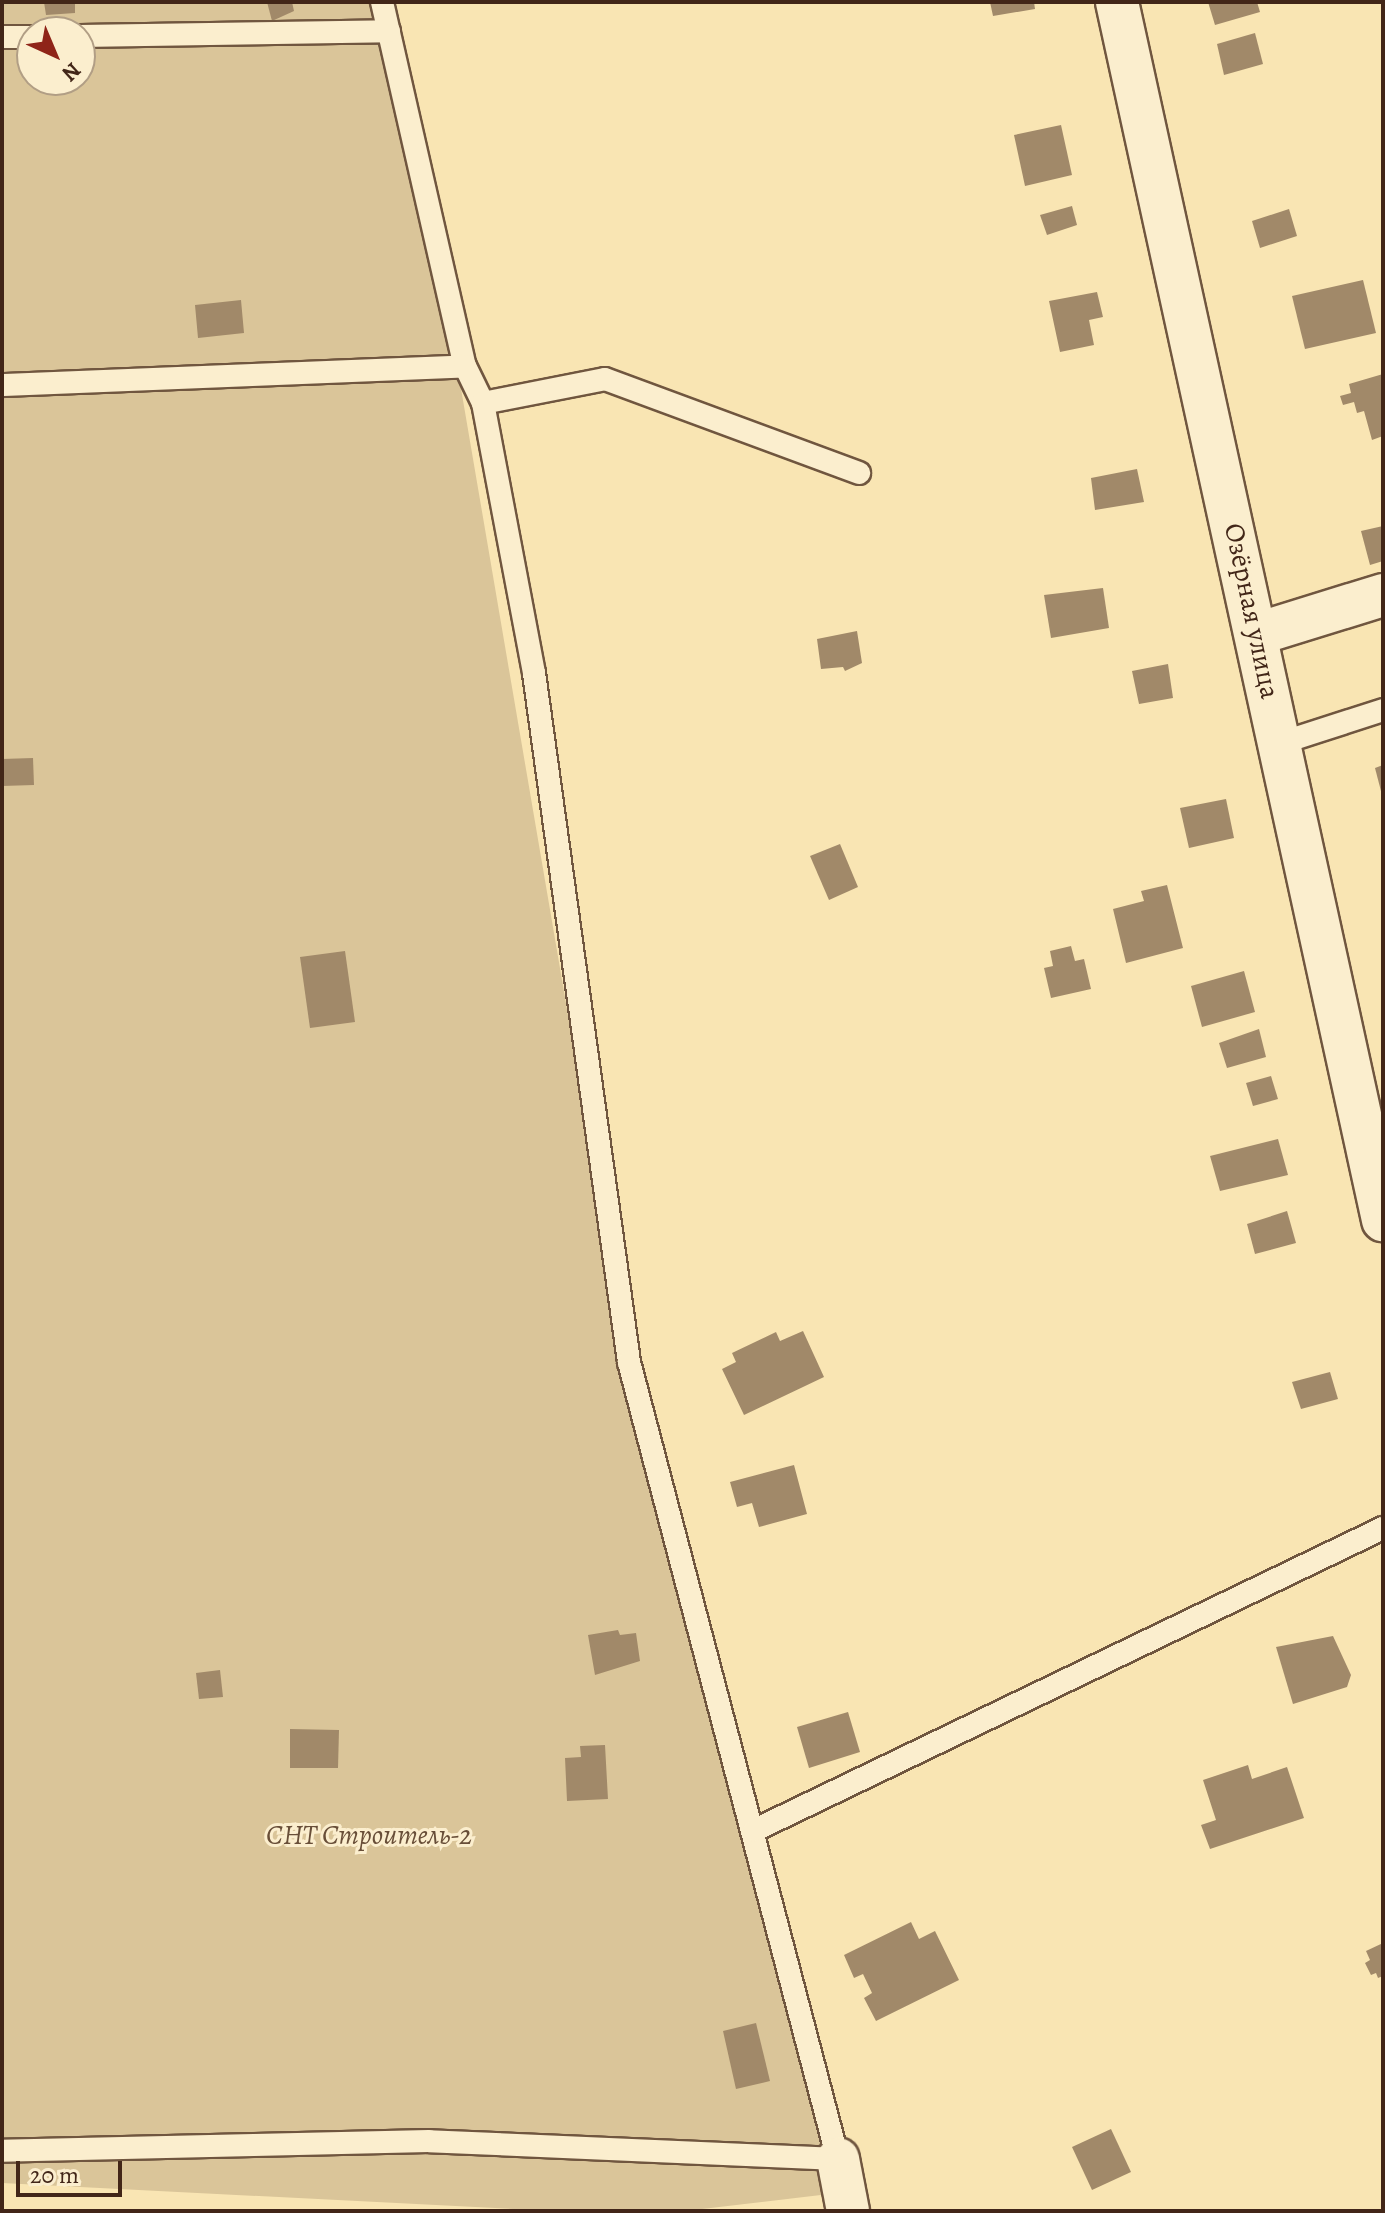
<!DOCTYPE html>
<meta charset="utf-8">
<style>
body{margin:0}
#map{position:relative;width:1385px;height:2213px;overflow:hidden;background:#f9e5b3;font-family:Alegreya,serif}
div>[style]{position:absolute}
[style*='--x']{left:calc(var(--x)*1px);top:calc(var(--y)*1px);width:calc(var(--w)*1px);rotate:calc(var(--a)*1deg)}
.green>*{inset:0;background:#dac599}
.building>*{inset:0;background:#a18969}
.roads{filter:drop-shadow(2px 0 #70563f) drop-shadow(-2px 0 #70563f) drop-shadow(0 2px #70563f) drop-shadow(0 -2px #70563f)}
.service>*{height:22px;margin:-11px;padding:0 11px;transform-origin:11px;border-radius:11px;background:#fbeece}
.minor>*{height:42px;margin:-21px;padding:0 21px;transform-origin:21px;border-radius:21px;background:#fbeece}
span{translate:-50% -50%;white-space:nowrap;text-align:center;line-height:1.15;-webkit-text-stroke:6px #fbeece;paint-order:stroke}
.street-label{font-size:28px;color:#422618}
.park-label{font-size:28px;color:#684e38;font-style:italic}
.frame{position:absolute;inset:0;border:4px solid #422618;pointer-events:none}
.north{position:absolute;left:16px;top:16px;width:80px;height:80px;box-sizing:border-box;background:#fbeece;border:2px solid #b19e85;border-radius:50%;rotate:136deg;font-size:22px;font-weight:700;line-height:32px;text-align:center;color:#422618}
.north::after{content:'';display:block;margin:auto;width:28px;height:36px;background:#8f2418;clip-path:polygon(50% 0,100% 100%,50% 72%,0 100%)}
.scale{position:absolute;left:16px;top:2161px;width:106px;height:36px;box-sizing:border-box;border:4px solid #422618;border-top:0;padding-left:10px;font-size:24px;line-height:28px;white-space:nowrap;color:#422618;-webkit-text-stroke:6px #fbeece;paint-order:stroke}
</style>
<div id="map">
<div class="green">
<i style="clip-path:polygon(evenodd,2px 2px,387px 2px,458px 371px,630px 1378px,846px 2192px,685px 2211px,553px 2211px,2px 2183px,2px 2px,32px 32px,80px 32px,80px 80px,32px 80px,32px 32px)"></i>
</div>
<div class="building">
<i style="clip-path:polygon(44px 2px,75px 2px,75px 13px,46px 15px)"></i>
<i style="clip-path:polygon(267px 2px,292px 2px,294px 11px,272px 21px)"></i>
<i style="clip-path:polygon(990px 2px,1034px 2px,1035px 9px,993px 16px)"></i>
<i style="clip-path:polygon(1208px 2px,1257px 2px,1260px 12px,1215px 25px)"></i>
<i style="clip-path:polygon(1255px 33px,1263px 64px,1224px 75px,1217px 44px)"></i>
<i style="clip-path:polygon(1061px 125px,1072px 175px,1025px 186px,1014px 135px)"></i>
<i style="clip-path:polygon(1072px 206px,1077px 225px,1047px 235px,1040px 215px)"></i>
<i style="clip-path:polygon(1289px 209px,1297px 236px,1260px 248px,1252px 221px)"></i>
<i style="clip-path:polygon(1363px 280px,1376px 333px,1305px 349px,1292px 296px)"></i>
<i style="clip-path:polygon(1097px 292px,1103px 317px,1089px 320px,1094px 345px,1060px 352px,1049px 301px)"></i>
<i style="clip-path:polygon(241px 300px,244px 333px,198px 338px,195px 305px)"></i>
<i style="clip-path:polygon(1383px 374px,1383px 436px,1372px 440px,1364px 411px,1357px 413px,1354px 402px,1343px 405px,1340px 396px,1351px 393px,1349px 384px)"></i>
<i style="clip-path:polygon(1137px 469px,1144px 502px,1095px 510px,1091px 478px)"></i>
<i style="clip-path:polygon(1383px 526px,1383px 561px,1370px 565px,1361px 531px)"></i>
<i style="clip-path:polygon(1103px 588px,1109px 628px,1051px 638px,1044px 595px)"></i>
<i style="clip-path:polygon(857px 631px,862px 663px,845px 671px,843px 667px,821px 669px,817px 639px)"></i>
<i style="clip-path:polygon(1168px 664px,1173px 698px,1139px 704px,1132px 671px)"></i>
<i style="clip-path:polygon(33px 758px,34px 785px,2px 786px,2px 759px)"></i>
<i style="clip-path:polygon(1383px 765px,1383px 795px,1382px 795px,1375px 768px)"></i>
<i style="clip-path:polygon(1226px 799px,1234px 838px,1189px 848px,1180px 808px)"></i>
<i style="clip-path:polygon(840px 844px,858px 887px,829px 900px,810px 856px)"></i>
<i style="clip-path:polygon(1167px 885px,1183px 948px,1126px 963px,1113px 909px,1144px 901px,1141px 891px)"></i>
<i style="clip-path:polygon(1071px 946px,1075px 961px,1084px 959px,1091px 989px,1051px 998px,1044px 968px,1053px 966px,1050px 951px)"></i>
<i style="clip-path:polygon(345px 951px,355px 1022px,310px 1028px,300px 957px)"></i>
<i style="clip-path:polygon(1244px 971px,1255px 1012px,1202px 1027px,1191px 986px)"></i>
<i style="clip-path:polygon(1259px 1029px,1266px 1057px,1227px 1068px,1219px 1043px)"></i>
<i style="clip-path:polygon(1271px 1076px,1278px 1099px,1253px 1106px,1246px 1083px)"></i>
<i style="clip-path:polygon(1278px 1139px,1288px 1175px,1220px 1191px,1210px 1156px)"></i>
<i style="clip-path:polygon(1287px 1211px,1296px 1243px,1255px 1254px,1247px 1224px)"></i>
<i style="clip-path:polygon(803px 1331px,824px 1377px,744px 1415px,722px 1369px,736px 1362px,732px 1353px,776px 1332px,780px 1341px)"></i>
<i style="clip-path:polygon(1330px 1372px,1338px 1399px,1301px 1409px,1292px 1382px)"></i>
<i style="clip-path:polygon(794px 1465px,807px 1514px,759px 1527px,752px 1503px,737px 1507px,730px 1482px)"></i>
<i style="clip-path:polygon(618px 1630px,620px 1635px,636px 1633px,640px 1661px,595px 1675px,588px 1635px)"></i>
<i style="clip-path:polygon(1333px 1636px,1351px 1675px,1347px 1687px,1293px 1704px,1276px 1647px)"></i>
<i style="clip-path:polygon(220px 1670px,223px 1697px,199px 1699px,196px 1673px)"></i>
<i style="clip-path:polygon(848px 1712px,860px 1752px,809px 1768px,797px 1727px)"></i>
<i style="clip-path:polygon(290px 1729px,339px 1730px,338px 1768px,290px 1768px)"></i>
<i style="clip-path:polygon(605px 1745px,608px 1799px,567px 1801px,565px 1758px,581px 1757px,580px 1746px)"></i>
<i style="clip-path:polygon(1248px 1765px,1252px 1779px,1287px 1767px,1304px 1818px,1210px 1849px,1201px 1825px,1216px 1820px,1203px 1780px)"></i>
<i style="clip-path:polygon(911px 1922px,919px 1939px,935px 1931px,959px 1980px,876px 2021px,864px 1998px,872px 1993px,863px 1974px,854px 1978px,844px 1955px)"></i>
<i style="clip-path:polygon(1383px 1943px,1383px 1976px,1378px 1978px,1376px 1973px,1371px 1975px,1365px 1963px,1370px 1960px,1366px 1951px)"></i>
<i style="clip-path:polygon(756px 2023px,770px 2081px,736px 2089px,723px 2031px)"></i>
<i style="clip-path:polygon(1111px 2129px,1131px 2172px,1092px 2190px,1072px 2147px)"></i>
</div>
<div class="roads">
<div class="service">
<i style="--x:382;--y:2;--w:373;--a:77.2"></i>
<i style="--x:80;--y:36;--w:309;--a:-0.9"></i>
<i style="--x:2;--y:37;--w:30;--a:0"></i>
<i style="--x:2;--y:385;--w:463;--a:-2.3"></i>
<i style="--x:465;--y:366;--w:41;--a:64.1"></i>
<i style="--x:483;--y:403;--w:275;--a:79.3"></i>
<i style="--x:534;--y:673;--w:696;--a:82.15"></i>
<i style="--x:629;--y:1362;--w:824;--a:75.31"></i>
<i style="--x:838;--y:2159;--w:409;--a:-177.5"></i>
<i style="--x:429;--y:2141;--w:427;--a:178.7"></i>
<i style="--x:483;--y:403;--w:124;--a:-11.1"></i>
<i style="--x:605;--y:379;--w:271;--a:20.3"></i>
<i style="--x:1281;--y:743;--w:107;--a:-17.9"></i>
<i style="--x:755;--y:1830;--w:697;--a:-25.68"></i>
</div>
<div class="minor">
<i style="--x:1117;--y:2;--w:1247;--a:77.68"></i>
<i style="--x:1257;--y:634;--w:132;--a:-17.2"></i>
<i style="--x:838;--y:2159;--w:53;--a:79.1"></i>
</div>
</div>
<div class="street-label">
<span style="left:1252px;top:611px;rotate:78deg">Озёрная улица</span>
</div>
<div class="park-label">
<span style="left:369px;top:1835px">СНТ Строитель-2</span>
</div>
<div class="frame"></div>
<div class="north">N</div>
<div class="scale">20 m</div>
</div>
